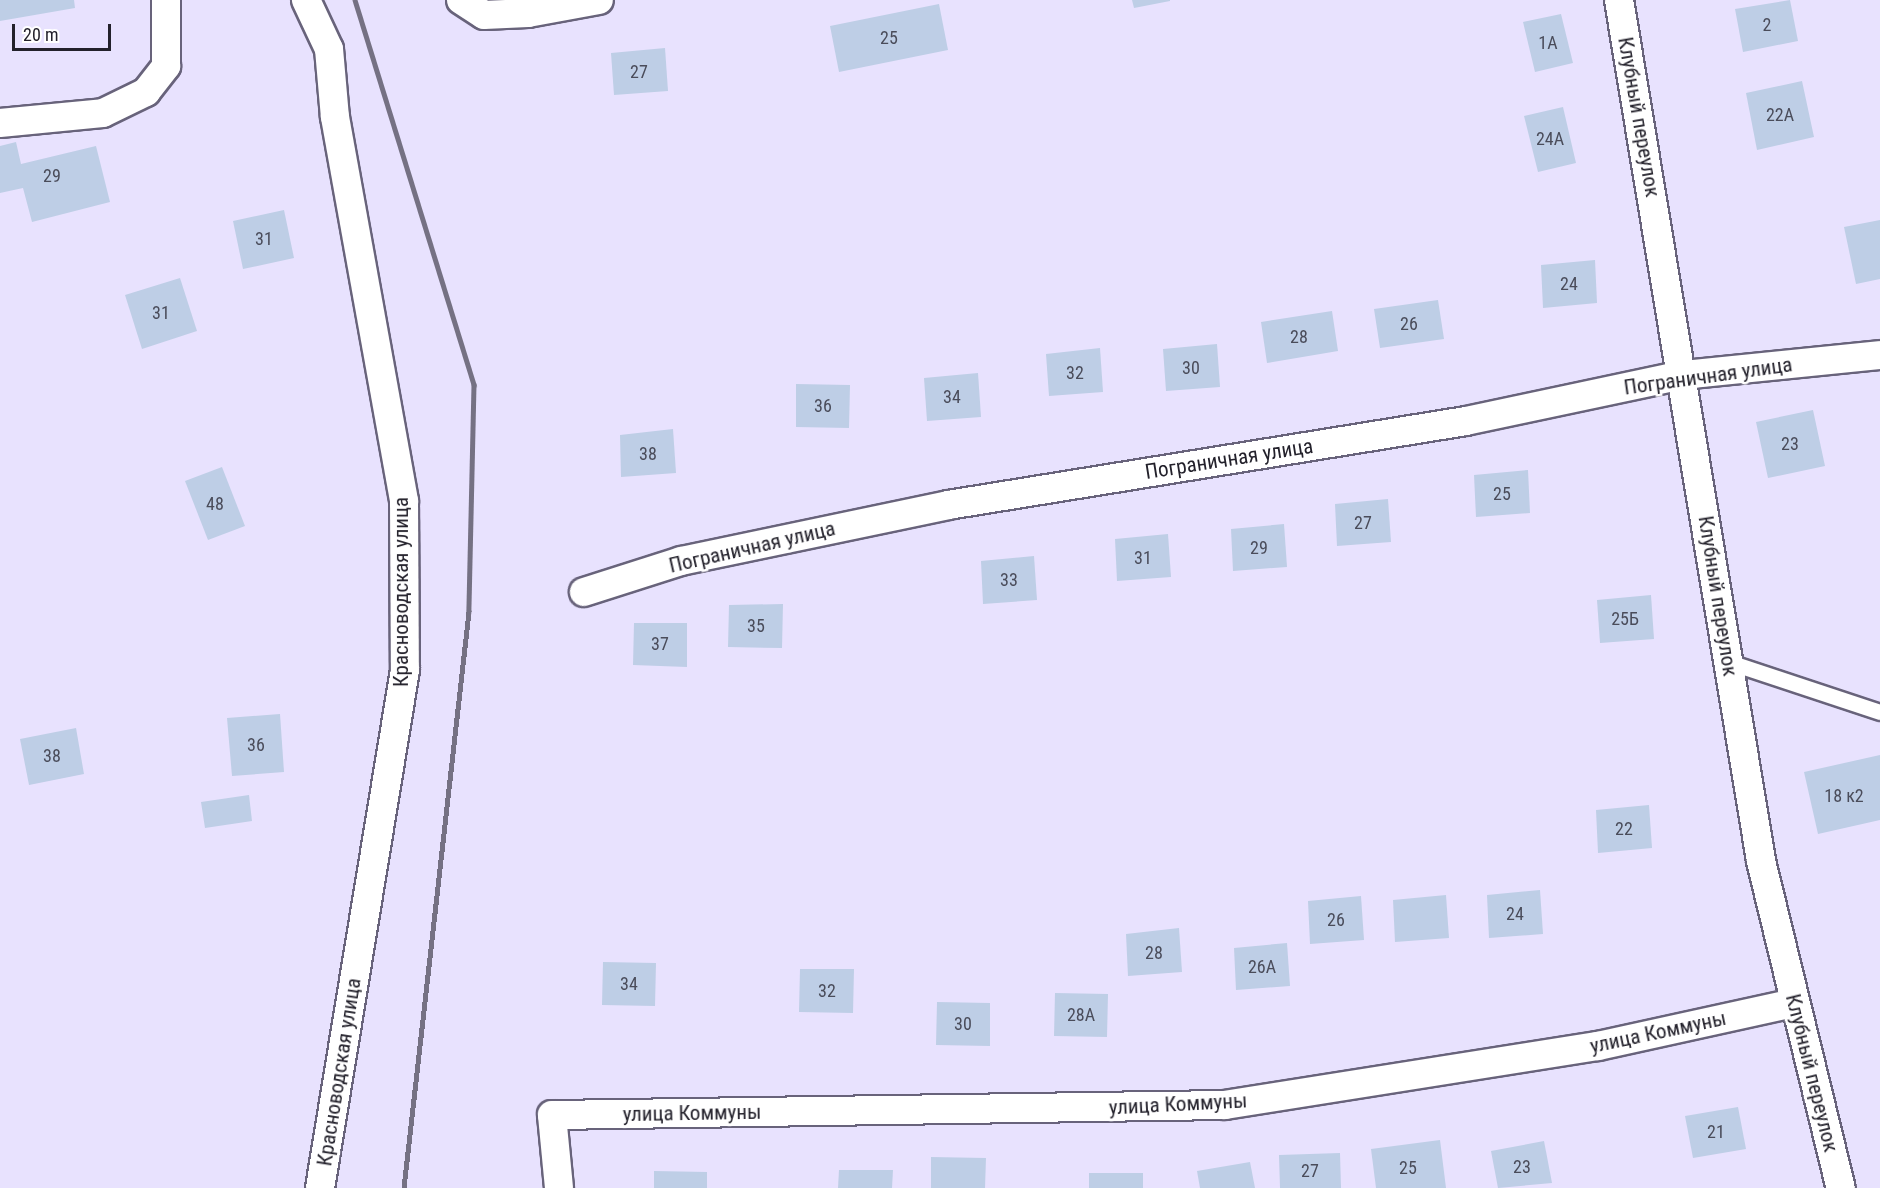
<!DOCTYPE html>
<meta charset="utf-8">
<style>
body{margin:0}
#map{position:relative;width:1880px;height:1188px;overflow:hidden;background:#e8e2fe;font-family:"Roboto Condensed",sans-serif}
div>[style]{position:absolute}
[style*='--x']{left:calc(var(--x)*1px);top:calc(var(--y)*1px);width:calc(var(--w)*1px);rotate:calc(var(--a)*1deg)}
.building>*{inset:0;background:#becee6}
.roads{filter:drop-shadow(2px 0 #68637b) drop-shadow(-2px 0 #68637b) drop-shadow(0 2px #68637b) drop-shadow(0 -2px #68637b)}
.lane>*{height:15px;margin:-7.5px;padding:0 7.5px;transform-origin:7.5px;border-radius:7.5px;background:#fff}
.street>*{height:28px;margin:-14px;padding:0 14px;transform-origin:14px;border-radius:14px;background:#fff}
.rail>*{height:4.5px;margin:-2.25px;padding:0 2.25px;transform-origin:2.25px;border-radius:2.25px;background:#757183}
span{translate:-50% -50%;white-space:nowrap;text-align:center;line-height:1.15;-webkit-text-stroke:5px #fff;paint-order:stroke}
.number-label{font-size:18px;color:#4a4c5a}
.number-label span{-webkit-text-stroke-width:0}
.street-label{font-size:21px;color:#23212b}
.scale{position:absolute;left:12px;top:24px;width:99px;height:27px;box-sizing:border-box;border:3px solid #23212b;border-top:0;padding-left:8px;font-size:18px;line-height:21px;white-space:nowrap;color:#23212b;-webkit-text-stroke:4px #fff;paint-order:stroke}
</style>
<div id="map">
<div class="building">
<i style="clip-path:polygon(0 0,74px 0,75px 8px,0 21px)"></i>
<i style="clip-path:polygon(1132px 0,1170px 0,1170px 1px,1134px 8px)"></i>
<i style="clip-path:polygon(1790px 0,1798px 41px,1743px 52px,1735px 9px)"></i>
<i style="clip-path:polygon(939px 4px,948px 50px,839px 72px,830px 26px)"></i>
<i style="clip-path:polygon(1561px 14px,1573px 63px,1535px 72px,1523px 22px)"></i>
<i style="clip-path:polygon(665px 48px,668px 91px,614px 95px,611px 53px)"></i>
<i style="clip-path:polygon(1802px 81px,1814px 137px,1757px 150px,1746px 93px)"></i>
<i style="clip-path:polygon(1563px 107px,1576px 163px,1538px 172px,1524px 116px)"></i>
<i style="clip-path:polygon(16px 142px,21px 164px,96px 146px,110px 202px,32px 222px,23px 188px,0 193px,0 146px)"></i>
<i style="clip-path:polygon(284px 210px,294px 258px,243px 269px,233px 221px)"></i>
<i style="clip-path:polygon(1880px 220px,1880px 279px,1856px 284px,1844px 227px)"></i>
<i style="clip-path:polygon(1595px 260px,1597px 303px,1543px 308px,1541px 265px)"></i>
<i style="clip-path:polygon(180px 278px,197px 331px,142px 349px,125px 295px)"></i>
<i style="clip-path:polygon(1438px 300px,1444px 339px,1380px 348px,1374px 309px)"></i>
<i style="clip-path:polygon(1332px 311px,1338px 351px,1267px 363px,1261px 322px)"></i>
<i style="clip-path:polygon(1217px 344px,1220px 387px,1166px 391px,1163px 349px)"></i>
<i style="clip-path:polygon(1100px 348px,1103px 392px,1049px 396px,1046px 354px)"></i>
<i style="clip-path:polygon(978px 373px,981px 417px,927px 421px,924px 378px)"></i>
<i style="clip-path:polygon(796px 384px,850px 385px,849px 428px,796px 427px)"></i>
<i style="clip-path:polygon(1813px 410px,1825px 466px,1768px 478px,1756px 422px)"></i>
<i style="clip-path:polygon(673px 429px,676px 473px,621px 477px,620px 435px)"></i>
<i style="clip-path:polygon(222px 467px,245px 526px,208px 540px,185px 481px)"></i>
<i style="clip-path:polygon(1528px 470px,1530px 513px,1476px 517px,1474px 475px)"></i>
<i style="clip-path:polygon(1388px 499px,1391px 542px,1337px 546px,1335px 504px)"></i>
<i style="clip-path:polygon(1284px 524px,1287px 567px,1233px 571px,1231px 529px)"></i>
<i style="clip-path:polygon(1168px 534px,1171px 577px,1117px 581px,1115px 539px)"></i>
<i style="clip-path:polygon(1034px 556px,1037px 600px,983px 604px,981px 561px)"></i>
<i style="clip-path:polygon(1651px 595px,1654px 639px,1600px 643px,1597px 600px)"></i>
<i style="clip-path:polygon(783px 604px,782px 648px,728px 647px,729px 605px)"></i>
<i style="clip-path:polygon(634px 623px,687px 623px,687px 667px,633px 665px)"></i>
<i style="clip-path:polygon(280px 714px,284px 772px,232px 776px,227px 718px)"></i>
<i style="clip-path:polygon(76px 728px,84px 774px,29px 785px,20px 739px)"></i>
<i style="clip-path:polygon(1880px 755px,1880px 820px,1818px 834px,1804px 772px)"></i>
<i style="clip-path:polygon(249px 795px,252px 821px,205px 828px,201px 802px)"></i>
<i style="clip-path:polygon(1649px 805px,1652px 848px,1598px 853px,1596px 810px)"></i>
<i style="clip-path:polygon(1540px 890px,1543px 934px,1489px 938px,1487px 895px)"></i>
<i style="clip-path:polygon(1446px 895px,1449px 938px,1395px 942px,1393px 900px)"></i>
<i style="clip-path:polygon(1361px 896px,1364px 940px,1310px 944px,1308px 901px)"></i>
<i style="clip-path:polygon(1179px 928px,1182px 972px,1128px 976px,1126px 934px)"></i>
<i style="clip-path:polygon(1287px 943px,1290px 986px,1236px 990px,1234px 948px)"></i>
<i style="clip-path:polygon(603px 962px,656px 963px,655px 1006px,602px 1005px)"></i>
<i style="clip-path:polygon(800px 969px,854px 969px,853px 1013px,799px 1012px)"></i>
<i style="clip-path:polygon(1055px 993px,1108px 994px,1107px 1037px,1054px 1036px)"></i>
<i style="clip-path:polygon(937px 1002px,990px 1003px,990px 1046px,936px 1045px)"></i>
<i style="clip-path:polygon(1738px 1107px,1746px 1149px,1693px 1158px,1685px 1116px)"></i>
<i style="clip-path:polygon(1440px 1140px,1446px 1188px,1376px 1188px,1371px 1149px)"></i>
<i style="clip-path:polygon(1544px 1141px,1552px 1183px,1498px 1188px,1491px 1151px)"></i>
<i style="clip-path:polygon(1340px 1153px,1341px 1188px,1280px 1188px,1279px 1155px)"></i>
<i style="clip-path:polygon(931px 1157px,986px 1158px,985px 1188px,931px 1188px)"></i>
<i style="clip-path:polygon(1250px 1162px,1255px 1188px,1200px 1188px,1197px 1171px)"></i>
<i style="clip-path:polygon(839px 1170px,893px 1170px,892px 1188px,838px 1188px)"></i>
<i style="clip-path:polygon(654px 1171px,707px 1172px,707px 1188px,654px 1188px)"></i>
<i style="clip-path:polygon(1089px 1173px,1143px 1173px,1143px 1188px,1089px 1188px)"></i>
</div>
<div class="roads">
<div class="lane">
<i style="--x:1729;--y:662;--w:159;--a:18.3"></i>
</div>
<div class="street">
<i style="--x:306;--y:0;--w:54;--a:64.9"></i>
<i style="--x:329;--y:49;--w:68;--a:85"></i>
<i style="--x:335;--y:117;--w:390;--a:79.8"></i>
<i style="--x:404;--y:501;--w:169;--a:89.7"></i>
<i style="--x:405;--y:670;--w:525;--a:99.32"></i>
<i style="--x:461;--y:0;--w:27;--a:33"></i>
<i style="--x:484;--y:15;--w:44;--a:-2.6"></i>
<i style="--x:528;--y:13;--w:72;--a:-10.4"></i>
<i style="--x:1619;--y:0;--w:873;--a:80.63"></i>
<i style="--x:1761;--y:861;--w:337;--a:76.3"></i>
<i style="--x:0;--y:123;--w:103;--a:-5.5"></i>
<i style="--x:103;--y:113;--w:48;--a:-26"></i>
<i style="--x:146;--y:92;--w:33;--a:-52"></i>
<i style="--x:166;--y:66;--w:66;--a:-90"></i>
<i style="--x:584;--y:592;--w:102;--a:-17.7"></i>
<i style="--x:681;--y:561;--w:273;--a:-11.8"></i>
<i style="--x:948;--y:505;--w:525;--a:-9.21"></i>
<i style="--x:1466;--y:421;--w:222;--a:-12"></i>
<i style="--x:1683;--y:375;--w:198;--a:-5.8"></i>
<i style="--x:559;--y:1188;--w:73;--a:-95.5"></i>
<i style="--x:552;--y:1115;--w:673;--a:-0.85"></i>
<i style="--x:1225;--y:1105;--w:378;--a:-9"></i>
<i style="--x:1598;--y:1046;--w:201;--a:-12.4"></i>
</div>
</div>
<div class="rail">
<i style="--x:355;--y:0;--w:403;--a:72.8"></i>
<i style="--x:474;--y:385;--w:227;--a:91.3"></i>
<i style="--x:469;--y:612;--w:580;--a:96.44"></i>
</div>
<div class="number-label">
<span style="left:1767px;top:25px">2</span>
<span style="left:889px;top:38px">25</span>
<span style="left:1548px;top:43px">1А</span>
<span style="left:639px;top:72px">27</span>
<span style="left:1780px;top:115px">22А</span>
<span style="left:1550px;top:139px">24А</span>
<span style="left:52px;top:176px">29</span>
<span style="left:264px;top:239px">31</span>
<span style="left:1569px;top:284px">24</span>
<span style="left:161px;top:313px">31</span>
<span style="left:1409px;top:324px">26</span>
<span style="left:1299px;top:337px">28</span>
<span style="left:1191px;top:368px">30</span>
<span style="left:1075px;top:373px">32</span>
<span style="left:952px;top:397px">34</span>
<span style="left:823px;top:406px">36</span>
<span style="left:1790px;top:444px">23</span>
<span style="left:648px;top:454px">38</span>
<span style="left:1502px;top:494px">25</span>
<span style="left:215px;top:504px">48</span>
<span style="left:1363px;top:523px">27</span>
<span style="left:1259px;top:548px">29</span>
<span style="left:1143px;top:558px">31</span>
<span style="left:1009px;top:580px">33</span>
<span style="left:1625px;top:619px">25Б</span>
<span style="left:756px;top:626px">35</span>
<span style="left:660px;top:644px">37</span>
<span style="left:256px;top:745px">36</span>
<span style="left:52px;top:756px">38</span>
<span style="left:1844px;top:796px">18 к2</span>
<span style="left:1624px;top:829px">22</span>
<span style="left:1515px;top:914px">24</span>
<span style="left:1336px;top:920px">26</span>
<span style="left:1154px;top:953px">28</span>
<span style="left:1262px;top:967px">26А</span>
<span style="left:629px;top:984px">34</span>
<span style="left:827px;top:991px">32</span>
<span style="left:1081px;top:1015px">28А</span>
<span style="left:963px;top:1024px">30</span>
<span style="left:1716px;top:1132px">21</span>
<span style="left:1522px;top:1167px">23</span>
<span style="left:1408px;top:1168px">25</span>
<span style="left:1310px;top:1171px">27</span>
</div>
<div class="street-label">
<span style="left:1639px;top:117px;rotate:80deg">Клубный переулок</span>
<span style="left:1708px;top:376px;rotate:-8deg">Пограничная улица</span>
<span style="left:1229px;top:459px;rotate:-9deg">Пограничная улица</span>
<span style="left:752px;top:547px;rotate:-13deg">Пограничная улица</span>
<span style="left:401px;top:592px;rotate:-90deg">Красноводская улица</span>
<span style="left:1718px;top:596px;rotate:81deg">Клубный переулок</span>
<span style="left:1658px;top:1032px;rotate:-12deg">улица Коммуны</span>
<span style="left:339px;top:1072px;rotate:-81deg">Красноводская улица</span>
<span style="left:1812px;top:1073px;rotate:76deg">Клубный переулок</span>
<span style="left:1178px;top:1104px;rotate:-3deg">улица Коммуны</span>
<span style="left:692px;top:1113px;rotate:-1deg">улица Коммуны</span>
</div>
<div class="scale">20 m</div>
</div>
